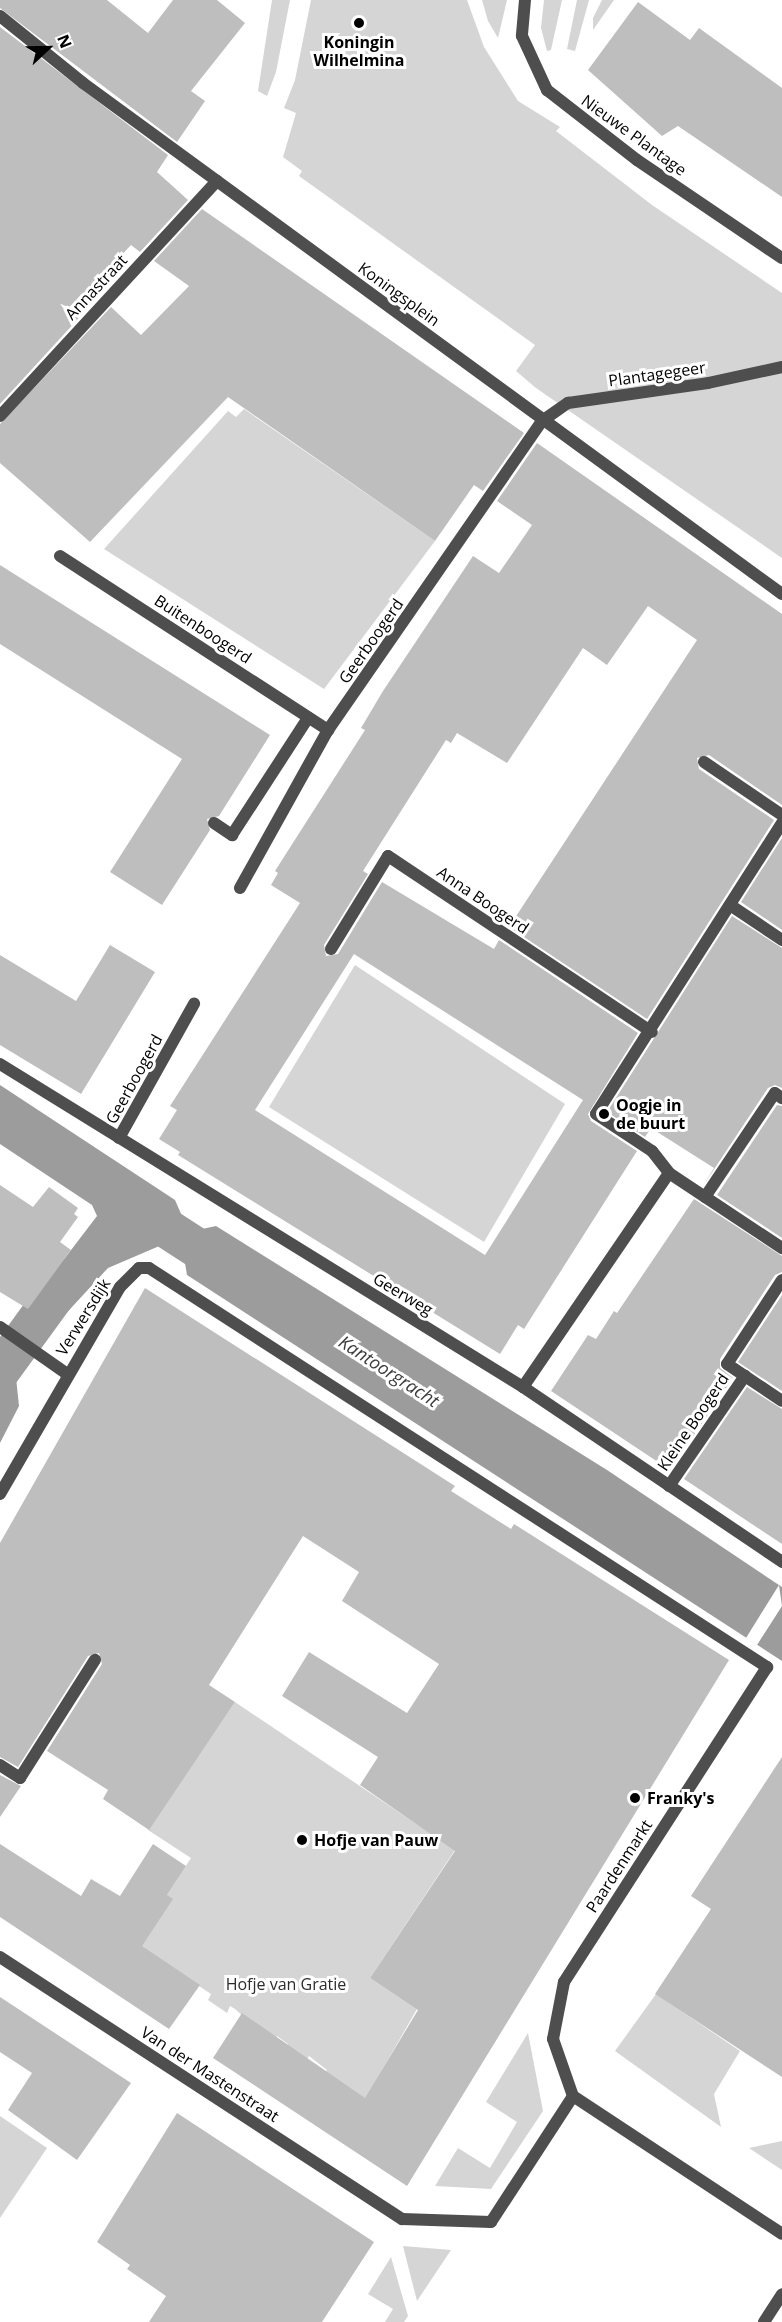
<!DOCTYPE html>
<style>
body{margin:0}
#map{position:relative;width:782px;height:2322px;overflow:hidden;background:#fff;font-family:"Open Sans",sans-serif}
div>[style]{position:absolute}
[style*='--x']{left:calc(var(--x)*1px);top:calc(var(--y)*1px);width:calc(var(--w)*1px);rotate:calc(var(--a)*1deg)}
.green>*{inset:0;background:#d5d5d5}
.water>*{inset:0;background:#9c9c9c}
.pier>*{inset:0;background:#fff}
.canal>*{height:40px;margin:-20px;padding:0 20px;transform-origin:20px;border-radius:20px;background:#9c9c9c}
.building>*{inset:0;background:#bebebe}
.service>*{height:12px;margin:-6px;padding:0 6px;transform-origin:6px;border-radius:6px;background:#4e4e4e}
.minor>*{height:12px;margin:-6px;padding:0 6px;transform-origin:6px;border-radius:6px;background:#4e4e4e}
.dots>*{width:16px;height:16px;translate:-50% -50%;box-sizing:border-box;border:3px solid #fff;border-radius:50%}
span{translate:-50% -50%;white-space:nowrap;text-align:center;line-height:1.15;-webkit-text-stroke:6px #fff;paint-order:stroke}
.poi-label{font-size:16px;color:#000;font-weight:700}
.left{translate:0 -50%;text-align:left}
.street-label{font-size:16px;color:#000}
.park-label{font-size:16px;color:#2c2c2c}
.water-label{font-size:18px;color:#3d3d3d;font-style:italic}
.north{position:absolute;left:18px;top:18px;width:60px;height:60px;-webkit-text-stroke:4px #fff;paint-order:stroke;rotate:68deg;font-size:16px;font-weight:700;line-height:24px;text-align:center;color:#000}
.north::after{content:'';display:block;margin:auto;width:21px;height:27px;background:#000;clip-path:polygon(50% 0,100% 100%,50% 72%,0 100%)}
</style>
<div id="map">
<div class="green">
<i style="clip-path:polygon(272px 0,290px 0,276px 72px,267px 96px,258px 91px)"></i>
<i style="clip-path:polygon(311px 0,467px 0,484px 47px,518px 101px,560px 127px,556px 131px,652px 205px,782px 293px,782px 558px,536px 388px,516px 371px,535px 345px,299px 176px,302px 171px,283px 157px,296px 113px,284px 108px,295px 80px)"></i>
<i style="clip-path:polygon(482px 0,507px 0,498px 38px,488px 21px)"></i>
<i style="clip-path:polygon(544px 0,562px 0,551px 50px,547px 51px,541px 28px)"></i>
<i style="clip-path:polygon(577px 0,589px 0,575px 51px,567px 49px)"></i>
<i style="clip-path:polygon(602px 0,614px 0,593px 30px,593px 18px)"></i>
<i style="clip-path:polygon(244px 409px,435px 541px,324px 689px,104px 549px,228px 411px,236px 417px)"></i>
<i style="clip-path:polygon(355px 965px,565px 1104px,484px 1242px,269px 1107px)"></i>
<i style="clip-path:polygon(235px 1702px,455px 1850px,370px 1978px,417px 2009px,362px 2105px,322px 2078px,327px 2070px,309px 2056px,304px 2064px,284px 2051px,288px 2044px,277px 2036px,272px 2042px,235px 2009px,230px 2006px,227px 2013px,208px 2000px,211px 1994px,107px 1925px,167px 1895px,191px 1858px,148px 1830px)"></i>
<i style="clip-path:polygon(656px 1994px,740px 2051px,714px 2094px,721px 2127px,615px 2051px)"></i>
<i style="clip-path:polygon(528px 2033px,543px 2111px,491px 2189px,435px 2186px,458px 2148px,490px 2168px,517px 2122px,486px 2102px)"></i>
<i style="clip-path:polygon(0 2116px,47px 2148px,0 2218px)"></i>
<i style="clip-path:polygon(782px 2141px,782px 2170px,749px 2148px)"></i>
<i style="clip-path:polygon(403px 2246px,451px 2250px,417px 2301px)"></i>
<i style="clip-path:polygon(391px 2257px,408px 2316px,404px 2322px,385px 2322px,393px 2309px,368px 2294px)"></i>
</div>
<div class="water">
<i style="clip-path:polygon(0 1085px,175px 1200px,182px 1216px,164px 1244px,108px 1268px,60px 1320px,40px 1330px,20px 1317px,97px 1216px,92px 1205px,0 1144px)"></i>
<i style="clip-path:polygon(216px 1226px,607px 1470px,782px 1587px,782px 1661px,187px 1275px,184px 1257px,202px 1229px)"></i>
<i style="clip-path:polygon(0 1358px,15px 1368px,19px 1406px,0 1443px)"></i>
</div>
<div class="pier">
<i style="clip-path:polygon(779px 1585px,782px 1606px,757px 1645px,746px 1638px)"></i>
</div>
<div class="canal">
<i style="--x:126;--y:1202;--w:135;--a:32.9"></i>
<i style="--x:0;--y:1371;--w:112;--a:-54"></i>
</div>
<div class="building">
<i style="clip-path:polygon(0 0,107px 0,148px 33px,173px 0,217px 0,245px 23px,191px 91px,205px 101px,177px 142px,0 8px)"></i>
<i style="clip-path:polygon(638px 2px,690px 40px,699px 28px,782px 88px,782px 197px,678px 126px,662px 136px,588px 70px)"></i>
<i style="clip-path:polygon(0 27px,168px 155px,157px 172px,188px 200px,140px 252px,131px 245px,91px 288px,99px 296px,0 404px)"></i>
<i style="clip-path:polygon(202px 209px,524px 433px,483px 491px,474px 485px,435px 541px,228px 397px,90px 542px,0 463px,0 424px,111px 307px,141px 335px,189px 286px,154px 261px)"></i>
<i style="clip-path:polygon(evenodd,537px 443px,782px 614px,782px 805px,709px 755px,697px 758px,699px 769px,774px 820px,647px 1019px,509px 927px,697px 640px,648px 606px,607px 665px,583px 648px,507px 763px,457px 733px,451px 743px,446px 740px,363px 871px,368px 874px,324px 945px,326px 956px,338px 954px,382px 882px,494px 949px,499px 940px,638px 1033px,588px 1114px,591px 1121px,637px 1151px,524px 1329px,518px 1325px,500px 1354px,178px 1155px,180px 1152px,159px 1139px,177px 1110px,170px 1106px,300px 903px,271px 885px,278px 873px,275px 871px,365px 730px,361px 728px,383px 691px,473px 556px,499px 573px,532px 525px,497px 501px,537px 443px,354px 954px,583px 1100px,485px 1255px,255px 1110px,354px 954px)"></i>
<i style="clip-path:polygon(0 565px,270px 735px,219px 816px,207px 819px,210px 830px,162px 905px,110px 872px,182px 759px,0 644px)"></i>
<i style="clip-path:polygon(782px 838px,782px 930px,741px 902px)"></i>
<i style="clip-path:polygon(732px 916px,782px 948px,782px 1088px,775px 1085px,768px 1088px,703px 1186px,714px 1168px,651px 1128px,645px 1137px,607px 1112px)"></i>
<i style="clip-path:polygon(110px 945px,155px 972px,81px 1094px,0 1045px,0 955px,76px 1001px)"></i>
<i style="clip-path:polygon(777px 1105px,782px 1106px,782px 1238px,717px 1195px)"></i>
<i style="clip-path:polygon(0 1185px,33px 1207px,49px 1187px,78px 1208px,74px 1214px,78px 1217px,60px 1242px,71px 1250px,28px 1309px,0 1292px)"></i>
<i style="clip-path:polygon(694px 1199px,782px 1256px,782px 1272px,775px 1275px,720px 1359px,720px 1368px,733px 1378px,670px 1470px,551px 1391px,588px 1335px,596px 1339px,614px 1311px,617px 1313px)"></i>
<i style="clip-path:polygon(145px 1288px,455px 1486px,451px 1491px,511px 1529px,514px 1524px,729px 1660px,407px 2186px,213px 2058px,242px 2013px,365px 2098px,418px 2010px,370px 1978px,455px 1851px,360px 1785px,378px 1757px,282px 1696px,309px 1652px,407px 1713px,439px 1664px,342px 1601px,359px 1572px,303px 1536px,209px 1685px,235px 1702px,149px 1830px,103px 1799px,108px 1790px,47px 1751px,102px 1664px,99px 1653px,88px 1656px,18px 1767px,0 1757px,0 1543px)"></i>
<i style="clip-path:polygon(782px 1295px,782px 1391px,738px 1362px)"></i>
<i style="clip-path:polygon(747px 1387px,782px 1409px,782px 1544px,684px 1479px)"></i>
<i style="clip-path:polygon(782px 1757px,782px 2077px,655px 1994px,711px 1909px,691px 1896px)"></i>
<i style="clip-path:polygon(0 1775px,21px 1786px,0 1817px)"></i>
<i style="clip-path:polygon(0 1844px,81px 1896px,91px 1879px,120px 1896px,153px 1844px,186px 1866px,167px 1895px,173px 1899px,142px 1946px,200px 1985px,169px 2029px,0 1917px)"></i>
<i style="clip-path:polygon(0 1997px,131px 2083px,77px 2160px,8px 2110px,32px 2073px,0 2052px)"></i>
<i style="clip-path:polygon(177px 2113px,374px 2242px,322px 2322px,149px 2322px,166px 2296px,127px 2269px,130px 2265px,97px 2242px)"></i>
</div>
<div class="service">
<i style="--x:704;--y:762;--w:94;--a:34.2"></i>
<i style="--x:214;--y:823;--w:22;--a:34"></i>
<i style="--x:232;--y:835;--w:140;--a:-57"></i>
</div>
<div class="minor">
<i style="--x:525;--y:0;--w:36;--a:95"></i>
<i style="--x:522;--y:36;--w:60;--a:65.2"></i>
<i style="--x:547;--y:90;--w:114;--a:37.9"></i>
<i style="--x:637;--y:160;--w:175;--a:34.1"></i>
<i style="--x:0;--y:16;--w:107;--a:38.9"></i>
<i style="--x:83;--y:83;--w:866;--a:36.17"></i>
<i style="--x:0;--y:416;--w:320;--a:-47.3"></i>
<i style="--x:60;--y:556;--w:320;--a:33"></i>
<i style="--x:782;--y:823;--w:345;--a:122.6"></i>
<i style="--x:596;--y:1114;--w:67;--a:33.5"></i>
<i style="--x:652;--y:1151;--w:28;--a:52"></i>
<i style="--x:669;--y:1173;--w:136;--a:33.6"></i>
<i style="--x:240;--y:888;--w:181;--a:-60.9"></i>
<i style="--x:328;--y:730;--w:376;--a:-55.3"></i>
<i style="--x:542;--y:421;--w:32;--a:-35"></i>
<i style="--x:568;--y:403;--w:141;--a:-8.1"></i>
<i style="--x:708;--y:383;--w:76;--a:-12.2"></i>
<i style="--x:730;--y:905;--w:63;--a:33.9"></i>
<i style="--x:331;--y:949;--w:109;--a:-58.5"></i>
<i style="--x:388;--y:856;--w:317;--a:33.7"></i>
<i style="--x:0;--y:1064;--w:615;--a:31.7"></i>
<i style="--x:523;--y:1387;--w:313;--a:34"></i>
<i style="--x:119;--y:1138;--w:154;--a:-60.8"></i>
<i style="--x:705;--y:1197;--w:125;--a:-56.1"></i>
<i style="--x:775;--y:1093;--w:9;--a:36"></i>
<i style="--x:782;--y:1280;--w:100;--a:123.2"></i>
<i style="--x:727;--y:1364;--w:66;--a:33.9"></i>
<i style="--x:0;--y:1327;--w:82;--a:35"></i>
<i style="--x:523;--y:1387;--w:259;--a:-55.7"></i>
<i style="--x:669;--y:1486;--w:134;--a:-55.4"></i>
<i style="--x:0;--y:1494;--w:239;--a:-59.9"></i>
<i style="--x:120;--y:1287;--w:27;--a:-45"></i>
<i style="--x:139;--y:1268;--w:10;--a:0"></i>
<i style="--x:149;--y:1268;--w:736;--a:32.85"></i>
<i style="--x:767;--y:1667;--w:375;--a:122.8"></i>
<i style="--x:564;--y:1982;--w:58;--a:100.9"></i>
<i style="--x:553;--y:2039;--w:60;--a:70.7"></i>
<i style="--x:573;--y:2096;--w:250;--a:33.4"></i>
<i style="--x:0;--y:1765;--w:24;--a:33"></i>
<i style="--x:20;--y:1778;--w:140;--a:-57.6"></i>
<i style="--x:0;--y:1957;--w:480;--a:33.1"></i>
<i style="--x:402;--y:2219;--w:89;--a:1.9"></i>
<i style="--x:491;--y:2222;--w:150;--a:-56.9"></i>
<i style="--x:764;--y:2322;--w:33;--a:-57"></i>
</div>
<div class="dots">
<i style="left:359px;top:23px;background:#000"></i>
<i style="left:604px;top:1114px;background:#000"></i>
<i style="left:635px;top:1798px;background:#000"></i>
<i style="left:302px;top:1840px;background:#000"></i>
</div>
<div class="poi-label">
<span style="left:359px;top:51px">Koningin<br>Wilhelmina</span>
<span class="left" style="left:616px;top:1114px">Oogje in<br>de buurt</span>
<span class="left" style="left:647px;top:1798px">Franky's</span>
<span class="left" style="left:314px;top:1840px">Hofje van Pauw</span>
</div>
<div class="street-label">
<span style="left:634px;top:135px;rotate:36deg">Nieuwe Plantage</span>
<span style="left:96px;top:287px;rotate:-47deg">Annastraat</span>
<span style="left:399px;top:294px;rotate:36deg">Koningsplein</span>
<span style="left:657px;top:374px;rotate:-8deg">Plantagegeer</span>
<span style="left:203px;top:629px;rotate:33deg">Buitenboogerd</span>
<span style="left:371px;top:641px;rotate:-55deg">Geerboogerd</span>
<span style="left:483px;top:900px;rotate:34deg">Anna Boogerd</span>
<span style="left:134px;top:1079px;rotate:-61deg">Geerboogerd</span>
<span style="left:403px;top:1294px;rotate:31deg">Geerweg</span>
<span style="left:83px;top:1317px;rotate:-58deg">Verwersdijk</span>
<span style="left:693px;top:1422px;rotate:-56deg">Kleine Boogerd</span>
<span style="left:619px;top:1866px;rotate:-57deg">Paardenmarkt</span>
<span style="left:210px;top:2074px;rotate:33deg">Van der Mastenstraat</span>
</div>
<div class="park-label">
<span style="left:286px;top:1984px">Hofje van Gratie</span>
</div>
<div class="water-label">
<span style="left:389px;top:1371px;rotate:33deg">Kantoorgracht</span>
</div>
<div class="north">N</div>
</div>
